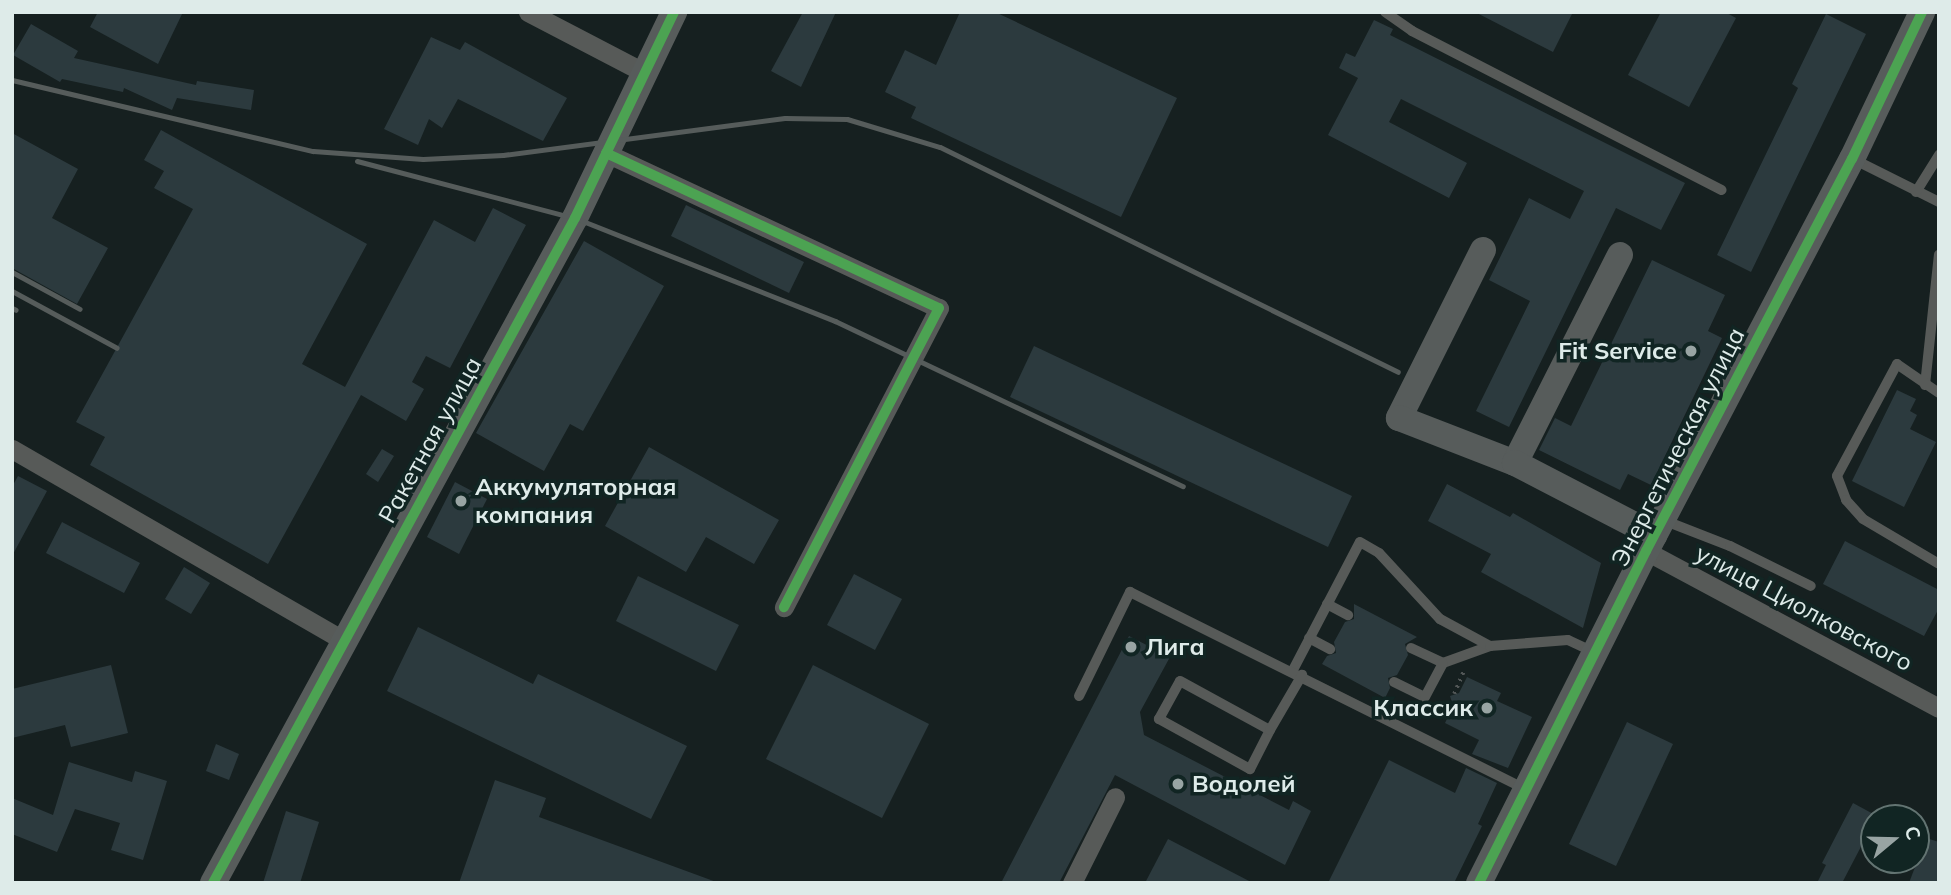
<!DOCTYPE html>
<meta charset="utf-8">
<style>
body{margin:0}
#map{position:relative;width:1951px;height:895px;overflow:hidden;background:#162020;font-family:Mulish,sans-serif}
div>[style]{position:absolute}
[style*='--x']{left:calc(var(--x)*1px);top:calc(var(--y)*1px);width:calc(var(--w)*1px);rotate:calc(var(--a)*1deg)}
.building>*{inset:0;background:#2c3a3e}
.path>*{height:3.5px;margin-top:-1.75px;transform-origin:0;background:repeating-linear-gradient(90deg,#515656 0 2px,transparent 0 7px)}
.lane>*{height:10px;margin:-5px;padding:0 5px;transform-origin:5px;border-radius:5px;background:#575a58}
.street>*{height:19px;margin:-9.5px;padding:0 9.5px;transform-origin:9.5px;border-radius:9.5px;background:#575a58}
.secondary>*{height:26px;margin:-13px;padding:0 13px;transform-origin:13px;border-radius:13px;background:#575c5b}
.rail>*{height:5px;margin:-2.5px;padding:0 2.5px;transform-origin:2.5px;border-radius:2.5px;background:#565c5b}
.cycleway>*{height:10px;margin:-5px;padding:0 5px;transform-origin:5px;border-radius:5px;background:#4ca352}
.dots>*{width:19px;height:19px;translate:-50% -50%;box-sizing:border-box;border:4px solid #112523;border-radius:50%}
span{translate:-50% -50%;white-space:nowrap;text-align:center;line-height:1.15;-webkit-text-stroke:7px #112523;paint-order:stroke}
.poi-label{font-size:24px;color:#deebe9;font-weight:700}
.right{translate:-100% -50%;text-align:right}
.left{translate:0 -50%;text-align:left}
.street-label{font-size:24px;color:#deebe9}
.frame{position:absolute;inset:0;border:14px solid #deebe9;pointer-events:none}
.north{position:absolute;left:1860px;top:804px;width:70px;height:70px;box-sizing:border-box;background:#112523;border:2px solid #637472;border-radius:50%;rotate:71deg;font-size:19px;font-weight:700;line-height:28px;text-align:center;color:#deebe9}
.north::after{content:'';display:block;margin:auto;width:24px;height:32px;background:#98a4a3;clip-path:polygon(50% 0,100% 100%,50% 72%,0 100%)}
</style>
<div id="map">
<div class="building">
<i style="clip-path:polygon(98px 12px,183px 12px,158px 64px,90px 27px)"></i>
<i style="clip-path:polygon(803px 12px,836px 12px,801px 87px,771px 71px)"></i>
<i style="clip-path:polygon(960px 12px,995px 12px,1177px 98px,1121px 217px,911px 118px,916px 107px,885px 92px,905px 50px,936px 65px)"></i>
<i style="clip-path:polygon(1475px 12px,1573px 12px,1553px 52px)"></i>
<i style="clip-path:polygon(1661px 12px,1725px 12px,1736px 18px,1689px 107px,1628px 75px)"></i>
<i style="clip-path:polygon(1826px 14px,1866px 34px,1751px 272px,1717px 255px,1798px 88px,1792px 84px)"></i>
<i style="clip-path:polygon(1374px 20px,1393px 29px,1390px 35px,1685px 183px,1661px 230px,1616px 208px,1509px 427px,1476px 411px,1530px 301px,1489px 280px,1529px 198px,1570px 219px,1584px 191px,1401px 99px,1389px 122px,1467px 163px,1449px 198px,1328px 135px,1358px 78px,1339px 68px,1346px 53px,1355px 57px)"></i>
<i style="clip-path:polygon(31px 24px,78px 51px,74px 58px,196px 85px,197px 81px,254px 90px,251px 110px,177px 98px,172px 110px,124px 88px,123px 92px,62px 79px,60px 82px,13px 55px)"></i>
<i style="clip-path:polygon(431px 37px,460px 50px,465px 42px,567px 98px,543px 141px,458px 99px,442px 128px,429px 119px,418px 145px,384px 129px)"></i>
<i style="clip-path:polygon(161px 130px,367px 244px,302px 364px,345px 387px,434px 220px,475px 242px,493px 208px,526px 225px,450px 368px,426px 356px,412px 382px,424px 389px,406px 421px,361px 395px,268px 564px,90px 465px,105px 437px,76px 422px,193px 209px,154px 188px,164px 171px,144px 160px)"></i>
<i style="clip-path:polygon(12px 133px,78px 169px,52px 218px,108px 248px,77px 304px,12px 268px)"></i>
<i style="clip-path:polygon(686px 205px,804px 262px,789px 293px,671px 236px)"></i>
<i style="clip-path:polygon(584px 241px,664px 286px,583px 431px,570px 424px,544px 471px,476px 433px)"></i>
<i style="clip-path:polygon(1652px 260px,1725px 295px,1708px 331px,1722px 338px,1651px 485px,1628px 474px,1620px 490px,1539px 450px,1555px 418px,1571px 426px)"></i>
<i style="clip-path:polygon(1034px 346px,1352px 496px,1328px 547px,1010px 397px)"></i>
<i style="clip-path:polygon(1897px 390px,1916px 399px,1910px 411px,1917px 415px,1910px 429px,1936px 442px,1904px 507px,1852px 481px)"></i>
<i style="clip-path:polygon(649px 447px,779px 520px,754px 564px,706px 537px,686px 572px,605px 526px)"></i>
<i style="clip-path:polygon(382px 449px,394px 456px,378px 482px,366px 474px)"></i>
<i style="clip-path:polygon(18px 476px,47px 491px,12px 556px,12px 487px)"></i>
<i style="clip-path:polygon(455px 482px,487px 499px,459px 554px,427px 537px)"></i>
<i style="clip-path:polygon(1447px 484px,1510px 517px,1513px 513px,1601px 563px,1583px 628px,1481px 572px,1491px 554px,1428px 521px)"></i>
<i style="clip-path:polygon(62px 522px,140px 563px,124px 593px,46px 553px)"></i>
<i style="clip-path:polygon(1845px 541px,1939px 590px,1939px 608px,1924px 636px,1823px 584px)"></i>
<i style="clip-path:polygon(184px 567px,210px 583px,191px 614px,165px 599px)"></i>
<i style="clip-path:polygon(854px 574px,902px 599px,875px 650px,827px 625px)"></i>
<i style="clip-path:polygon(638px 576px,739px 625px,716px 671px,616px 621px)"></i>
<i style="clip-path:polygon(1354px 604px,1417px 637px,1405px 644px,1408px 655px,1397px 675px,1388px 678px,1390px 688px,1385px 698px,1322px 664px,1327px 656px,1336px 653px,1334px 642px,1345px 622px,1354px 619px)"></i>
<i style="clip-path:polygon(418px 627px,533px 684px,538px 674px,687px 746px,651px 819px,387px 691px)"></i>
<i style="clip-path:polygon(1129px 636px,1170px 657px,1140px 712px,1144px 735px,1289px 810px,1293px 801px,1311px 811px,1285px 865px,1115px 775px,1059px 883px,1001px 883px)"></i>
<i style="clip-path:polygon(111px 665px,128px 733px,71px 747px,65px 725px,12px 738px,12px 689px)"></i>
<i style="clip-path:polygon(813px 665px,929px 724px,882px 818px,766px 759px)"></i>
<i style="clip-path:polygon(1467px 677px,1501px 693px,1497px 701px,1532px 717px,1508px 768px,1472px 754px,1479px 740px,1445px 723px,1453px 706px,1450px 696px,1459px 693px)"></i>
<i style="clip-path:polygon(1627px 722px,1673px 744px,1616px 866px,1569px 844px)"></i>
<i style="clip-path:polygon(216px 744px,239px 754px,229px 780px,206px 771px)"></i>
<i style="clip-path:polygon(1389px 760px,1455px 793px,1466px 768px,1497px 783px,1478px 824px,1482px 826px,1454px 883px,1328px 883px)"></i>
<i style="clip-path:polygon(69px 762px,132px 782px,135px 771px,167px 781px,143px 860px,111px 850px,120px 823px,75px 809px,57px 852px,12px 834px,12px 798px,53px 815px)"></i>
<i style="clip-path:polygon(495px 780px,546px 798px,539px 817px,719px 883px,459px 883px)"></i>
<i style="clip-path:polygon(1853px 803px,1877px 816px,1842px 883px,1817px 883px,1826px 865px,1822px 863px)"></i>
<i style="clip-path:polygon(286px 811px,319px 822px,300px 883px,263px 883px)"></i>
<i style="clip-path:polygon(1926px 838px,1939px 842px,1939px 883px,1909px 883px)"></i>
<i style="clip-path:polygon(1168px 839px,1253px 883px,1145px 883px)"></i>
</div>
<div class="path">
<i style="--x:1454;--y:694;--w:25;--a:-67"></i>
</div>
<div class="lane">
<i style="--x:1385;--y:12;--w:33;--a:35"></i>
<i style="--x:1412;--y:31;--w:348;--a:27.2"></i>
<i style="--x:1855;--y:160;--w:94;--a:26.6"></i>
<i style="--x:1916;--y:192;--w:44;--a:-58.1"></i>
<i style="--x:1925;--y:385;--w:131;--a:-83.9"></i>
<i style="--x:1939;--y:393;--w:51;--a:-145.4"></i>
<i style="--x:1897;--y:364;--w:127;--a:118.2"></i>
<i style="--x:1837;--y:476;--w:26;--a:69"></i>
<i style="--x:1846;--y:500;--w:25;--a:48"></i>
<i style="--x:1863;--y:519;--w:88;--a:30.6"></i>
<i style="--x:1663;--y:520;--w:72;--a:21.2"></i>
<i style="--x:1730;--y:546;--w:90;--a:26.3"></i>
<i style="--x:1327;--y:604;--w:24;--a:28"></i>
<i style="--x:1309;--y:638;--w:24;--a:28"></i>
<i style="--x:1411;--y:648;--w:35;--a:25"></i>
<i style="--x:1443;--y:663;--w:50;--a:-19.9"></i>
<i style="--x:1293;--y:670;--w:144;--a:-62.4"></i>
<i style="--x:1360;--y:542;--w:22;--a:30"></i>
<i style="--x:1379;--y:553;--w:90;--a:47.3"></i>
<i style="--x:1440;--y:619;--w:57;--a:28.4"></i>
<i style="--x:1490;--y:646;--w:78;--a:-4.4"></i>
<i style="--x:1568;--y:640;--w:29;--a:25"></i>
<i style="--x:1394;--y:682;--w:34;--a:26"></i>
<i style="--x:1425;--y:697;--w:38;--a:-62"></i>
<i style="--x:1079;--y:696;--w:116;--a:-63.9"></i>
<i style="--x:1130;--y:592;--w:439;--a:26.5"></i>
<i style="--x:1270;--y:730;--w:44;--a:117.1"></i>
<i style="--x:1250;--y:769;--w:104;--a:-151.2"></i>
<i style="--x:1159;--y:719;--w:43;--a:-61.1"></i>
<i style="--x:1180;--y:681;--w:102;--a:28.6"></i>
<i style="--x:1270;--y:730;--w:64;--a:-59.8"></i>
</div>
<div class="street">
<i style="--x:528;--y:12;--w:132;--a:27.5"></i>
<i style="--x:606;--y:153;--w:367;--a:25"></i>
<i style="--x:939;--y:308;--w:337;--a:117.4"></i>
<i style="--x:12;--y:449;--w:384;--a:30"></i>
<i style="--x:1646;--y:551;--w:332;--a:28.2"></i>
<i style="--x:1072;--y:883;--w:96;--a:-63.4"></i>
</div>
<div class="secondary">
<i style="--x:1483;--y:250;--w:188;--a:116.6"></i>
<i style="--x:1399;--y:418;--w:124;--a:21.2"></i>
<i style="--x:1620;--y:255;--w:233;--a:116.8"></i>
<i style="--x:1515;--y:463;--w:157;--a:27.4"></i>
<i style="--x:213;--y:883;--w:757;--a:-61.44"></i>
<i style="--x:575;--y:218;--w:229;--a:-64.3"></i>
<i style="--x:1479;--y:883;--w:372;--a:-63.3"></i>
<i style="--x:1646;--y:551;--w:443;--a:-62.3"></i>
<i style="--x:1852;--y:159;--w:163;--a:-64.5"></i>
</div>
<div class="rail">
<i style="--x:12;--y:80;--w:309;--a:13.3"></i>
<i style="--x:313;--y:151;--w:110;--a:4.2"></i>
<i style="--x:423;--y:159;--w:80;--a:-2.9"></i>
<i style="--x:503;--y:155;--w:284;--a:-7.5"></i>
<i style="--x:785;--y:118;--w:62;--a:0.9"></i>
<i style="--x:847;--y:119;--w:97;--a:16.8"></i>
<i style="--x:940;--y:147;--w:510;--a:26.16"></i>
<i style="--x:357;--y:161;--w:225;--a:14.7"></i>
<i style="--x:575;--y:218;--w:280;--a:21.6"></i>
<i style="--x:835;--y:321;--w:385;--a:25.4"></i>
<i style="--x:12;--y:272;--w:77;--a:28.6"></i>
<i style="--x:12;--y:291;--w:119;--a:28.5"></i>
<i style="--x:12;--y:308;--w:4;--a:27"></i>
</div>
<div class="cycleway">
<i style="--x:606;--y:153;--w:367;--a:25"></i>
<i style="--x:939;--y:308;--w:337;--a:117.4"></i>
<i style="--x:213;--y:883;--w:757;--a:-61.44"></i>
<i style="--x:575;--y:218;--w:229;--a:-64.3"></i>
<i style="--x:1479;--y:883;--w:372;--a:-63.3"></i>
<i style="--x:1646;--y:551;--w:443;--a:-62.3"></i>
<i style="--x:1852;--y:159;--w:163;--a:-64.5"></i>
</div>
<div class="dots">
<i style="left:1691px;top:351px;background:#98a4a3"></i>
<i style="left:461px;top:501px;background:#98a4a3"></i>
<i style="left:1131px;top:647px;background:#98a4a3"></i>
<i style="left:1487px;top:708px;background:#98a4a3"></i>
<i style="left:1178px;top:784px;background:#98a4a3"></i>
</div>
<div class="poi-label">
<span class="right" style="left:1677px;top:351px">Fit Service</span>
<span class="left" style="left:475px;top:501px">Аккумуляторная<br>компания</span>
<span class="left" style="left:1145px;top:647px">Лига</span>
<span class="right" style="left:1473px;top:708px">Классик</span>
<span class="left" style="left:1192px;top:784px">Водолей</span>
</div>
<div class="street-label">
<span style="left:430px;top:440px;rotate:-61deg">Ракетная улица</span>
<span style="left:1678px;top:447px;rotate:-63deg">Энергетическая улица</span>
<span style="left:1804px;top:608px;rotate:28deg">улица Циолковского</span>
</div>
<div class="frame"></div>
<div class="north">С</div>
</div>
